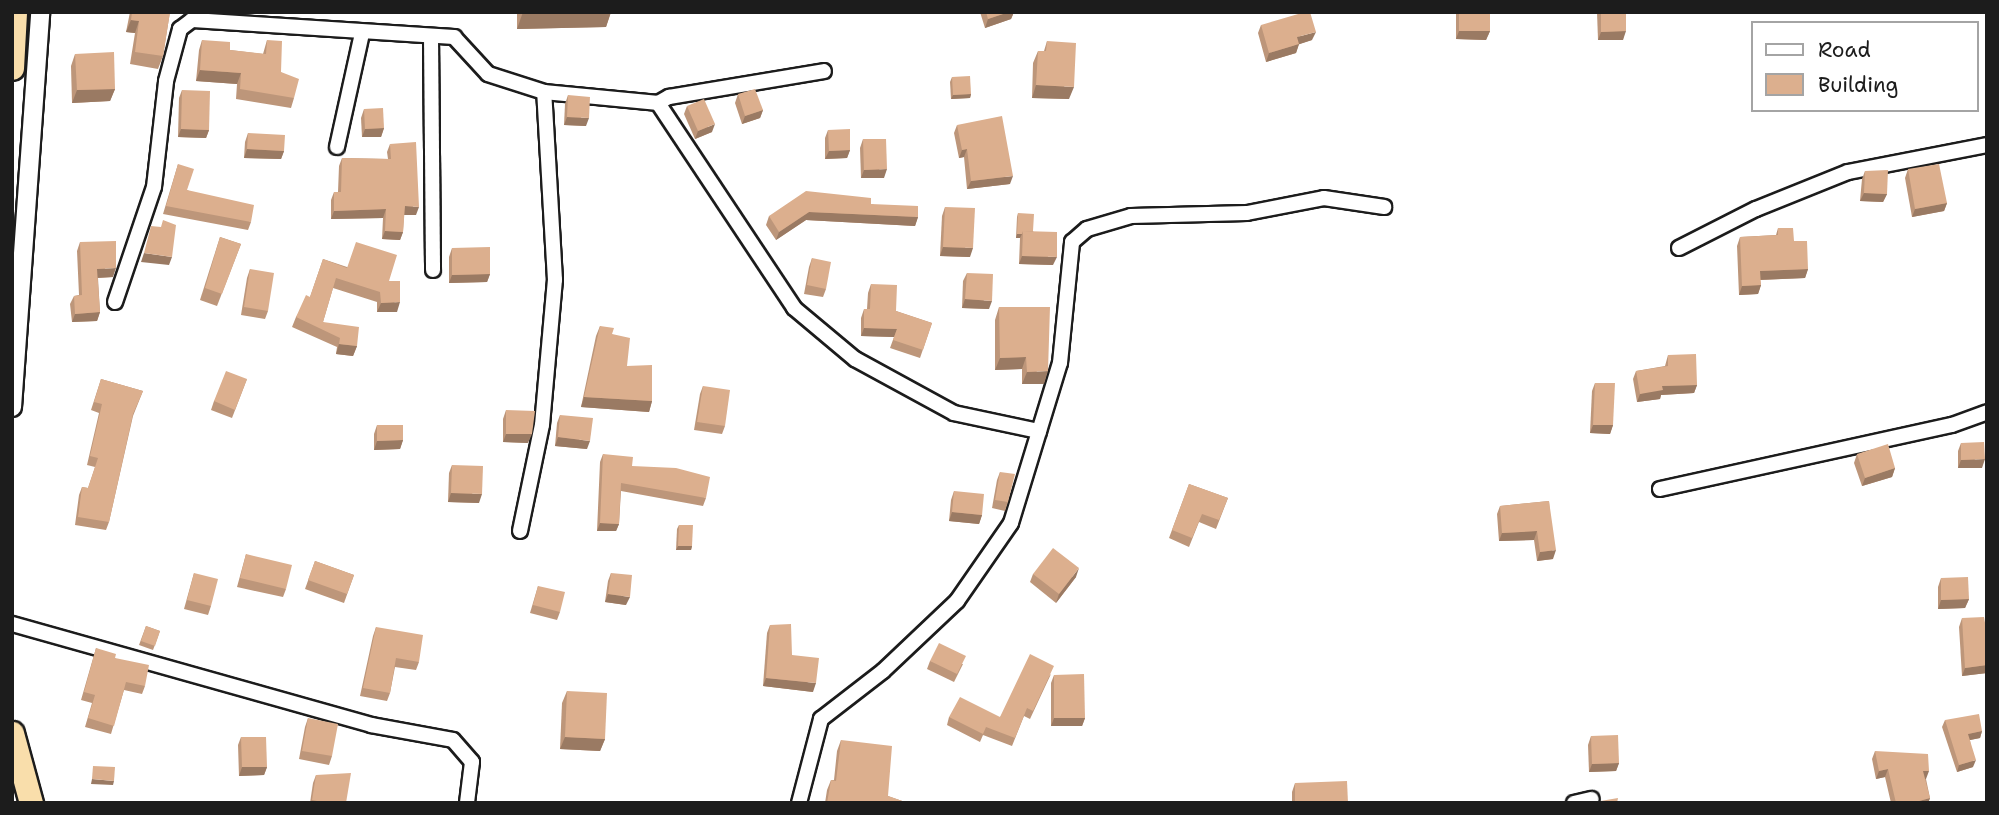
<!DOCTYPE html>
<style>
body{margin:0}
#map{position:relative;width:1999px;height:815px;overflow:hidden;background:#fff;font-family:"Shantell Sans",sans-serif}
div>[style]{position:absolute}
[style*='--x']{left:calc(var(--x)*1px);top:calc(var(--y)*1px);width:calc(var(--w)*1px);rotate:calc(var(--a)*1deg)}
.roads{filter:drop-shadow(2px 0 #1c1c1c) drop-shadow(-2px 0 #1c1c1c) drop-shadow(0 2px #1c1c1c) drop-shadow(0 -2px #1c1c1c)}
.minor>*{height:14px;margin:-7px;padding:0 7px;transform-origin:7px;border-radius:7px;background:#fff}
.tertiary>*{height:18px;margin:-9px;padding:0 9px;transform-origin:9px;border-radius:9px;background:#fff}
.trunk>*{height:23px;margin:-11.5px;padding:0 11.5px;transform-origin:11.5px;border-radius:11.5px;background:#f9deab}
.wall>*{inset:0;background:#bd967a}
.shaded-wall>*{inset:0;background:#9a7a63}
.building>*{inset:0;background:#dcaf8e}
span{translate:-50% -50%;white-space:nowrap;text-align:center;line-height:1.15;-webkit-text-stroke:7px #fff;paint-order:stroke}
.frame{position:absolute;inset:0;border:14px solid #1c1c1c;pointer-events:none}
.legend{position:absolute;left:1751px;top:21px;width:228px;height:91px;box-sizing:border-box;background:#fff;border:2px solid #a4a4a4;margin:0;padding:9px 12px;list-style:none;font-size:21px;color:#1c1c1c}
.legend li{display:flex;align-items:center;gap:14px;height:35px}
.legend b{width:35px;border:2px solid #a4a4a4}
</style>
<div id="map">
<div class="roads">
<div class="minor">
<i style="--x:431;--y:37;--w:233;--a:89.5"></i>
<i style="--x:658;--y:103;--w:246;--a:56.4"></i>
<i style="--x:794;--y:308;--w:80;--a:39.9"></i>
<i style="--x:855;--y:359;--w:113;--a:28.6"></i>
<i style="--x:954;--y:413;--w:87;--a:12"></i>
<i style="--x:337;--y:147;--w:117;--a:-77.6"></i>
<i style="--x:1679;--y:248;--w:86;--a:-26.9"></i>
<i style="--x:1756;--y:209;--w:99;--a:-21.9"></i>
<i style="--x:1848;--y:172;--w:142;--a:-11"></i>
<i style="--x:115;--y:302;--w:121;--a:-71.3"></i>
<i style="--x:154;--y:187;--w:107;--a:-83.5"></i>
<i style="--x:166;--y:81;--w:54;--a:-74.9"></i>
<i style="--x:180;--y:29;--w:15;--a:-37"></i>
<i style="--x:192;--y:20;--w:263;--a:3.7"></i>
<i style="--x:454;--y:37;--w:50;--a:47.4"></i>
<i style="--x:488;--y:74;--w:59;--a:17.8"></i>
<i style="--x:544;--y:92;--w:115;--a:5.5"></i>
<i style="--x:658;--y:103;--w:13;--a:-29"></i>
<i style="--x:669;--y:97;--w:157;--a:-9.5"></i>
<i style="--x:1660;--y:489;--w:299;--a:-12.4"></i>
<i style="--x:1952;--y:425;--w:37;--a:-20"></i>
<i style="--x:520;--y:531;--w:108;--a:-78.3"></i>
<i style="--x:542;--y:425;--w:146;--a:-84.9"></i>
<i style="--x:555;--y:280;--w:188;--a:-93.3"></i>
<i style="--x:12;--y:624;--w:373;--a:15.7"></i>
<i style="--x:371;--y:725;--w:83;--a:10.4"></i>
<i style="--x:453;--y:740;--w:29;--a:49"></i>
<i style="--x:472;--y:762;--w:41;--a:97"></i>
<i style="--x:799;--y:803;--w:87;--a:-75.3"></i>
<i style="--x:821;--y:719;--w:78;--a:-37.7"></i>
<i style="--x:883;--y:671;--w:102;--a:-43.4"></i>
<i style="--x:957;--y:601;--w:95;--a:-55.3"></i>
<i style="--x:1011;--y:523;--w:167;--a:-73"></i>
<i style="--x:1060;--y:363;--w:122;--a:-84.3"></i>
<i style="--x:1072;--y:242;--w:20;--a:-41"></i>
<i style="--x:1087;--y:229;--w:46;--a:-16.5"></i>
<i style="--x:1131;--y:216;--w:116;--a:-1.5"></i>
<i style="--x:1247;--y:213;--w:78;--a:-11"></i>
<i style="--x:1324;--y:198;--w:61;--a:8.5"></i>
<i style="--x:1574;--y:803;--w:18;--a:-13"></i>
</div>
<div class="tertiary">
<i style="--x:12;--y:407;--w:396;--a:-85.9"></i>
</div>
<div class="trunk">
<i style="--x:12;--y:68;--w:56;--a:-86.9"></i>
<i style="--x:12;--y:733;--w:73;--a:74.8"></i>
</div>
</div>
<div class="wall">
<i style="clip-path:polygon(130px 12px,170px 12px,163px 56px,158px 69px,130px 64px,135px 33px,126px 32px)"></i>
<i style="clip-path:polygon(517px 12px,611px 12px,606px 27px,517px 29px)"></i>
<i style="clip-path:polygon(980px 12px,1014px 12px,1011px 19px,985px 28px)"></i>
<i style="clip-path:polygon(1456px 12px,1490px 12px,1490px 31px,1486px 40px,1456px 39px)"></i>
<i style="clip-path:polygon(1597px 12px,1626px 12px,1623px 40px,1598px 40px)"></i>
<i style="clip-path:polygon(1261px 25px,1312px 40px,1299px 44px,1296px 53px,1266px 62px,1258px 33px)"></i>
<i style="clip-path:polygon(202px 40px,230px 50px,263px 54px,267px 40px,281px 72px,294px 98px,291px 108px,236px 99px,237px 84px,196px 81px,199px 50px)"></i>
<i style="clip-path:polygon(1047px 41px,1069px 99px,1032px 98px,1033px 63px,1038px 51px,1044px 51px)"></i>
<i style="clip-path:polygon(75px 54px,115px 89px,110px 101px,72px 103px,71px 66px)"></i>
<i style="clip-path:polygon(952px 77px,971px 94px,970px 98px,951px 99px,950px 82px)"></i>
<i style="clip-path:polygon(182px 90px,209px 130px,206px 138px,178px 137px,179px 98px)"></i>
<i style="clip-path:polygon(738px 94px,763px 110px,760px 118px,742px 124px,735px 103px)"></i>
<i style="clip-path:polygon(568px 95px,586px 126px,564px 125px,565px 104px)"></i>
<i style="clip-path:polygon(687px 106px,712px 132px,695px 139px,684px 114px)"></i>
<i style="clip-path:polygon(364px 109px,384px 128px,381px 137px,362px 137px,361px 118px)"></i>
<i style="clip-path:polygon(957px 125px,1010px 184px,967px 189px,964px 157px,959px 158px,954px 133px)"></i>
<i style="clip-path:polygon(828px 130px,850px 150px,847px 158px,825px 159px,825px 138px)"></i>
<i style="clip-path:polygon(248px 133px,284px 151px,281px 159px,244px 158px,245px 142px)"></i>
<i style="clip-path:polygon(863px 139px,884px 178px,861px 178px,860px 148px)"></i>
<i style="clip-path:polygon(390px 144px,416px 215px,404px 215px,403px 232px,400px 240px,382px 239px,383px 218px,331px 219px,331px 200px,334px 192px,338px 192px,339px 166px,342px 158px,388px 159px,387px 152px)"></i>
<i style="clip-path:polygon(178px 164px,187px 190px,251px 222px,248px 230px,163px 214px)"></i>
<i style="clip-path:polygon(1908px 169px,1947px 203px,1944px 211px,1912px 217px,1905px 178px)"></i>
<i style="clip-path:polygon(1865px 171px,1887px 194px,1883px 202px,1860px 201px,1862px 179px)"></i>
<i style="clip-path:polygon(871px 204px,918px 217px,915px 226px,806px 220px,776px 240px,766px 225px,769px 216px)"></i>
<i style="clip-path:polygon(945px 207px,970px 257px,940px 256px,942px 216px)"></i>
<i style="clip-path:polygon(1018px 213px,1033px 231px,1053px 265px,1019px 264px,1020px 238px,1016px 238px,1017px 217px)"></i>
<i style="clip-path:polygon(1778px 228px,1794px 241px,1808px 269px,1805px 278px,1760px 280px,1761px 285px,1758px 294px,1739px 295px,1737px 246px,1740px 237px,1776px 235px)"></i>
<i style="clip-path:polygon(220px 237px,241px 244px,217px 306px,200px 300px)"></i>
<i style="clip-path:polygon(80px 242px,113px 277px,98px 278px,100px 312px,97px 321px,72px 322px,70px 304px,74px 296px,79px 295px,77px 251px)"></i>
<i style="clip-path:polygon(452px 248px,490px 274px,487px 282px,449px 283px,449px 257px)"></i>
<i style="clip-path:polygon(812px 258px,826px 289px,823px 297px,804px 294px,809px 267px)"></i>
<i style="clip-path:polygon(323px 259px,389px 281px,397px 312px,377px 312px,377px 302px,333px 288px,323px 322px,357px 346px,353px 356px,336px 354px,337px 347px,292px 327px,296px 317px,310px 297px)"></i>
<i style="clip-path:polygon(250px 269px,268px 311px,265px 319px,241px 315px,247px 278px)"></i>
<i style="clip-path:polygon(967px 273px,989px 309px,962px 308px,963px 281px)"></i>
<i style="clip-path:polygon(871px 284px,896px 311px,932px 323px,920px 358px,890px 348px,894px 337px,861px 336px,861px 318px,864px 309px,867px 309px,868px 293px)"></i>
<i style="clip-path:polygon(999px 307px,1044px 384px,1022px 384px,1022px 369px,995px 370px,995px 320px)"></i>
<i style="clip-path:polygon(600px 326px,612px 334px,627px 366px,652px 401px,649px 412px,581px 407px,596px 336px)"></i>
<i style="clip-path:polygon(1668px 355px,1697px 385px,1694px 393px,1661px 395px,1660px 399px,1637px 402px,1633px 379px,1636px 371px,1665px 366px)"></i>
<i style="clip-path:polygon(101px 379px,143px 391px,133px 416px,109px 522px,106px 530px,75px 525px,79px 495px,82px 487px,88px 488px,95px 467px,87px 465px,99px 413px,91px 410px)"></i>
<i style="clip-path:polygon(247px 379px,232px 418px,211px 410px,214px 401px)"></i>
<i style="clip-path:polygon(1595px 383px,1613px 425px,1610px 434px,1590px 433px,1592px 391px)"></i>
<i style="clip-path:polygon(703px 386px,725px 426px,722px 434px,694px 430px,700px 394px)"></i>
<i style="clip-path:polygon(506px 410px,528px 443px,503px 442px,503px 419px)"></i>
<i style="clip-path:polygon(560px 415px,587px 449px,555px 446px,557px 423px)"></i>
<i style="clip-path:polygon(377px 425px,403px 440px,400px 449px,374px 450px,374px 434px)"></i>
<i style="clip-path:polygon(1961px 443px,1982px 468px,1958px 468px,1958px 451px)"></i>
<i style="clip-path:polygon(603px 454px,706px 498px,703px 506px,621px 491px,619px 524px,616px 531px,597px 531px,600px 462px)"></i>
<i style="clip-path:polygon(1857px 454px,1895px 468px,1892px 477px,1862px 486px,1854px 463px)"></i>
<i style="clip-path:polygon(452px 465px,479px 503px,448px 502px,449px 473px)"></i>
<i style="clip-path:polygon(1000px 472px,1008px 502px,1005px 511px,992px 508px,997px 480px)"></i>
<i style="clip-path:polygon(1189px 484px,1228px 498px,1216px 529px,1199px 522px,1189px 547px,1169px 538px)"></i>
<i style="clip-path:polygon(954px 491px,982px 515px,979px 524px,949px 521px,951px 500px)"></i>
<i style="clip-path:polygon(1549px 501px,1553px 559px,1537px 561px,1534px 540px,1499px 541px,1497px 514px,1500px 506px)"></i>
<i style="clip-path:polygon(679px 525px,692px 546px,691px 550px,676px 550px,677px 529px)"></i>
<i style="clip-path:polygon(246px 554px,286px 589px,283px 597px,237px 587px)"></i>
<i style="clip-path:polygon(315px 561px,354px 575px,344px 603px,305px 589px)"></i>
<i style="clip-path:polygon(194px 573px,211px 606px,208px 615px,184px 609px)"></i>
<i style="clip-path:polygon(611px 573px,626px 605px,605px 602px,608px 581px)"></i>
<i style="clip-path:polygon(1033px 574px,1076px 577px,1056px 603px,1030px 582px)"></i>
<i style="clip-path:polygon(1941px 578px,1969px 599px,1965px 608px,1938px 609px,1938px 587px)"></i>
<i style="clip-path:polygon(538px 586px,560px 612px,557px 620px,530px 613px)"></i>
<i style="clip-path:polygon(1962px 618px,1987px 634px,1987px 673px,1962px 676px,1959px 627px)"></i>
<i style="clip-path:polygon(770px 625px,792px 655px,813px 692px,763px 686px,767px 633px)"></i>
<i style="clip-path:polygon(146px 626px,160px 631px,153px 650px,139px 645px)"></i>
<i style="clip-path:polygon(376px 627px,419px 662px,416px 670px,395px 667px,390px 693px,387px 701px,360px 696px,373px 636px)"></i>
<i style="clip-path:polygon(96px 648px,115px 658px,145px 686px,142px 694px,124px 690px,111px 734px,85px 727px,92px 703px,81px 700px)"></i>
<i style="clip-path:polygon(930px 661px,963px 664px,954px 682px,927px 669px)"></i>
<i style="clip-path:polygon(1051px 674px,1030px 719px,1024px 716px,1012px 746px,983px 735px,980px 742px,947px 725px,949px 717px,1000px 717px)"></i>
<i style="clip-path:polygon(1054px 675px,1085px 718px,1082px 726px,1051px 726px,1051px 683px)"></i>
<i style="clip-path:polygon(567px 691px,605px 739px,600px 751px,560px 749px,562px 703px)"></i>
<i style="clip-path:polygon(308px 718px,332px 756px,329px 765px,299px 759px,305px 727px)"></i>
<i style="clip-path:polygon(1945px 720px,1982px 731px,1980px 738px,1970px 740px,1973px 767px,1957px 772px,1942px 727px)"></i>
<i style="clip-path:polygon(1591px 736px,1619px 763px,1616px 771px,1589px 772px,1588px 745px)"></i>
<i style="clip-path:polygon(241px 737px,267px 767px,264px 775px,239px 776px,238px 745px)"></i>
<i style="clip-path:polygon(841px 740px,888px 796px,908px 803px,825px 803px,827px 790px,831px 780px,834px 780px,837px 751px)"></i>
<i style="clip-path:polygon(1875px 751px,1926px 779px,1930px 798px,1928px 803px,1891px 803px,1885px 777px,1876px 779px,1872px 759px)"></i>
<i style="clip-path:polygon(316px 775px,346px 803px,310px 803px,313px 783px)"></i>
<i style="clip-path:polygon(1295px 783px,1348px 803px,1292px 803px,1292px 792px)"></i>
</div>
<div class="shaded-wall">
<i style="clip-path:polygon(523px 12px,611px 12px,606px 27px,517px 29px)"></i>
<i style="clip-path:polygon(1009px 12px,1014px 12px,1011px 19px,985px 28px,988px 19px)"></i>
<i style="clip-path:polygon(131px 20px,139px 21px,135px 33px,126px 32px)"></i>
<i style="clip-path:polygon(1459px 31px,1490px 31px,1486px 40px,1456px 39px)"></i>
<i style="clip-path:polygon(1626px 31px,1623px 40px,1598px 40px,1601px 32px)"></i>
<i style="clip-path:polygon(1316px 32px,1312px 40px,1294px 46px,1297px 37px)"></i>
<i style="clip-path:polygon(1299px 44px,1296px 53px,1266px 62px,1269px 53px)"></i>
<i style="clip-path:polygon(200px 70px,241px 73px,237px 84px,196px 81px)"></i>
<i style="clip-path:polygon(1036px 85px,1074px 87px,1069px 99px,1032px 98px)"></i>
<i style="clip-path:polygon(115px 89px,110px 101px,72px 103px,77px 90px)"></i>
<i style="clip-path:polygon(971px 94px,970px 98px,951px 99px,953px 95px)"></i>
<i style="clip-path:polygon(763px 110px,760px 118px,742px 124px,745px 116px)"></i>
<i style="clip-path:polygon(567px 117px,589px 118px,586px 126px,564px 125px)"></i>
<i style="clip-path:polygon(715px 124px,712px 132px,695px 139px,698px 131px)"></i>
<i style="clip-path:polygon(384px 128px,381px 137px,362px 137px,365px 129px)"></i>
<i style="clip-path:polygon(181px 129px,209px 130px,206px 138px,178px 137px)"></i>
<i style="clip-path:polygon(247px 149px,284px 151px,281px 159px,244px 158px)"></i>
<i style="clip-path:polygon(967px 149px,964px 157px,959px 158px,962px 150px)"></i>
<i style="clip-path:polygon(850px 150px,847px 158px,825px 159px,829px 151px)"></i>
<i style="clip-path:polygon(887px 169px,884px 178px,861px 178px,864px 170px)"></i>
<i style="clip-path:polygon(1013px 176px,1010px 184px,967px 189px,971px 181px)"></i>
<i style="clip-path:polygon(1864px 193px,1887px 194px,1883px 202px,1860px 201px)"></i>
<i style="clip-path:polygon(1947px 203px,1944px 211px,1912px 217px,1915px 209px)"></i>
<i style="clip-path:polygon(405px 206px,419px 207px,416px 215px,402px 215px)"></i>
<i style="clip-path:polygon(386px 209px,383px 218px,331px 219px,334px 211px)"></i>
<i style="clip-path:polygon(809px 212px,918px 217px,915px 226px,806px 220px,776px 240px,779px 232px)"></i>
<i style="clip-path:polygon(385px 231px,403px 232px,400px 240px,382px 239px)"></i>
<i style="clip-path:polygon(1017px 234px,1022px 234px,1020px 238px,1016px 238px)"></i>
<i style="clip-path:polygon(943px 247px,973px 248px,970px 257px,940px 256px)"></i>
<i style="clip-path:polygon(144px 253px,172px 257px,169px 265px,141px 262px)"></i>
<i style="clip-path:polygon(1022px 256px,1057px 257px,1053px 265px,1019px 264px)"></i>
<i style="clip-path:polygon(116px 268px,113px 277px,94px 278px,97px 269px)"></i>
<i style="clip-path:polygon(1808px 269px,1805px 278px,1757px 280px,1760px 271px)"></i>
<i style="clip-path:polygon(490px 274px,487px 282px,449px 283px,452px 275px)"></i>
<i style="clip-path:polygon(1761px 285px,1758px 294px,1739px 295px,1742px 286px)"></i>
<i style="clip-path:polygon(965px 299px,992px 301px,989px 309px,962px 308px)"></i>
<i style="clip-path:polygon(400px 302px,397px 312px,377px 312px,381px 303px)"></i>
<i style="clip-path:polygon(100px 312px,97px 321px,72px 322px,75px 314px)"></i>
<i style="clip-path:polygon(864px 328px,897px 329px,894px 337px,861px 336px)"></i>
<i style="clip-path:polygon(339px 344px,357px 346px,353px 356px,336px 354px)"></i>
<i style="clip-path:polygon(1026px 357px,1022px 369px,995px 370px,1000px 358px)"></i>
<i style="clip-path:polygon(1048px 371px,1044px 384px,1022px 384px,1027px 372px)"></i>
<i style="clip-path:polygon(1697px 385px,1694px 393px,1661px 395px,1660px 399px,1637px 402px,1640px 394px,1662px 386px)"></i>
<i style="clip-path:polygon(584px 397px,652px 401px,649px 412px,581px 407px)"></i>
<i style="clip-path:polygon(1593px 425px,1613px 425px,1610px 434px,1590px 433px)"></i>
<i style="clip-path:polygon(506px 434px,532px 434px,528px 443px,503px 442px)"></i>
<i style="clip-path:polygon(558px 437px,590px 441px,587px 449px,555px 446px)"></i>
<i style="clip-path:polygon(403px 440px,400px 449px,374px 450px,377px 441px)"></i>
<i style="clip-path:polygon(1985px 459px,1982px 468px,1958px 468px,1961px 460px)"></i>
<i style="clip-path:polygon(1895px 468px,1892px 477px,1862px 486px,1865px 478px)"></i>
<i style="clip-path:polygon(451px 493px,482px 494px,479px 503px,448px 502px)"></i>
<i style="clip-path:polygon(952px 512px,982px 515px,979px 524px,949px 521px)"></i>
<i style="clip-path:polygon(600px 523px,619px 524px,616px 531px,597px 531px)"></i>
<i style="clip-path:polygon(1537px 531px,1534px 540px,1499px 541px,1502px 533px)"></i>
<i style="clip-path:polygon(678px 546px,692px 546px,691px 550px,676px 550px)"></i>
<i style="clip-path:polygon(1556px 550px,1553px 559px,1537px 561px,1540px 552px)"></i>
<i style="clip-path:polygon(1079px 568px,1076px 577px,1056px 603px,1059px 594px)"></i>
<i style="clip-path:polygon(608px 594px,630px 597px,626px 605px,605px 602px)"></i>
<i style="clip-path:polygon(1969px 599px,1965px 608px,1938px 609px,1941px 600px)"></i>
<i style="clip-path:polygon(1987px 665px,1987px 673px,1962px 676px,1965px 668px)"></i>
<i style="clip-path:polygon(766px 678px,816px 683px,813px 692px,763px 686px)"></i>
<i style="clip-path:polygon(1054px 718px,1085px 718px,1082px 726px,1051px 726px)"></i>
<i style="clip-path:polygon(1982px 731px,1980px 738px,1965px 741px,1968px 734px)"></i>
<i style="clip-path:polygon(565px 737px,605px 739px,600px 751px,560px 749px)"></i>
<i style="clip-path:polygon(1976px 760px,1973px 767px,1957px 772px,1959px 765px)"></i>
<i style="clip-path:polygon(1619px 763px,1616px 771px,1589px 772px,1592px 764px)"></i>
<i style="clip-path:polygon(242px 767px,267px 767px,264px 775px,239px 776px)"></i>
<i style="clip-path:polygon(1888px 769px,1885px 777px,1876px 779px,1879px 771px)"></i>
<i style="clip-path:polygon(1923px 771px,1929px 771px,1926px 779px,1921px 779px)"></i>
<i style="clip-path:polygon(92px 779px,114px 781px,113px 785px,91px 784px)"></i>
<i style="clip-path:polygon(1930px 798px,1928px 803px,1912px 803px)"></i>
</div>
<div class="building">
<i style="clip-path:polygon(132px 12px,170px 12px,163px 56px,135px 52px,139px 21px,131px 20px)"></i>
<i style="clip-path:polygon(986px 12px,1009px 12px,988px 19px)"></i>
<i style="clip-path:polygon(1305px 12px,1310px 12px,1316px 32px,1297px 37px,1299px 44px,1269px 53px,1261px 25px)"></i>
<i style="clip-path:polygon(1459px 12px,1490px 12px,1490px 31px,1459px 31px)"></i>
<i style="clip-path:polygon(1601px 12px,1626px 12px,1626px 31px,1601px 32px)"></i>
<i style="clip-path:polygon(202px 40px,230px 42px,230px 50px,266px 54px,267px 40px,282px 41px,281px 72px,299px 79px,294px 98px,240px 89px,241px 73px,200px 70px)"></i>
<i style="clip-path:polygon(1047px 41px,1076px 43px,1074px 87px,1036px 85px,1038px 51px,1046px 51px)"></i>
<i style="clip-path:polygon(114px 52px,115px 89px,77px 90px,75px 54px)"></i>
<i style="clip-path:polygon(970px 76px,971px 94px,953px 95px,952px 77px)"></i>
<i style="clip-path:polygon(755px 89px,763px 110px,745px 116px,738px 94px)"></i>
<i style="clip-path:polygon(182px 90px,210px 91px,209px 130px,181px 129px)"></i>
<i style="clip-path:polygon(568px 95px,590px 97px,589px 118px,567px 117px)"></i>
<i style="clip-path:polygon(704px 99px,715px 124px,698px 131px,687px 106px)"></i>
<i style="clip-path:polygon(383px 108px,384px 128px,365px 129px,364px 109px)"></i>
<i style="clip-path:polygon(1002px 116px,1013px 176px,971px 181px,967px 149px,962px 150px,957px 125px)"></i>
<i style="clip-path:polygon(850px 129px,850px 150px,829px 151px,828px 130px)"></i>
<i style="clip-path:polygon(248px 133px,285px 135px,284px 151px,247px 149px)"></i>
<i style="clip-path:polygon(863px 139px,886px 139px,887px 169px,864px 170px)"></i>
<i style="clip-path:polygon(416px 142px,419px 207px,405px 206px,403px 232px,385px 231px,386px 209px,334px 211px,334px 192px,341px 192px,342px 158px,391px 159px,390px 144px)"></i>
<i style="clip-path:polygon(178px 164px,194px 169px,187px 190px,254px 205px,251px 222px,166px 206px)"></i>
<i style="clip-path:polygon(1939px 164px,1947px 203px,1915px 209px,1908px 169px)"></i>
<i style="clip-path:polygon(1888px 170px,1887px 194px,1864px 193px,1865px 171px)"></i>
<i style="clip-path:polygon(806px 191px,871px 198px,871px 204px,918px 206px,918px 217px,809px 212px,779px 232px,769px 216px)"></i>
<i style="clip-path:polygon(945px 207px,975px 208px,973px 248px,943px 247px)"></i>
<i style="clip-path:polygon(1018px 213px,1034px 214px,1033px 231px,1023px 231px,1022px 234px,1017px 234px)"></i>
<i style="clip-path:polygon(163px 220px,176px 225px,172px 257px,144px 253px,151px 226px,161px 227px)"></i>
<i style="clip-path:polygon(1778px 228px,1793px 228px,1794px 241px,1807px 241px,1808px 269px,1760px 271px,1761px 285px,1742px 286px,1740px 237px,1778px 235px)"></i>
<i style="clip-path:polygon(1023px 231px,1057px 232px,1057px 257px,1022px 256px)"></i>
<i style="clip-path:polygon(220px 237px,241px 244px,222px 294px,205px 288px)"></i>
<i style="clip-path:polygon(116px 241px,116px 268px,97px 269px,100px 312px,75px 314px,74px 296px,82px 295px,80px 242px)"></i>
<i style="clip-path:polygon(356px 242px,397px 255px,389px 281px,400px 281px,400px 302px,381px 303px,380px 292px,336px 278px,323px 322px,359px 327px,357px 346px,339px 344px,340px 338px,296px 317px,306px 295px,310px 297px,323px 259px,347px 268px)"></i>
<i style="clip-path:polygon(490px 247px,490px 274px,452px 275px,452px 248px)"></i>
<i style="clip-path:polygon(812px 258px,831px 262px,826px 289px,807px 285px)"></i>
<i style="clip-path:polygon(250px 269px,274px 273px,268px 311px,244px 307px)"></i>
<i style="clip-path:polygon(967px 273px,993px 274px,992px 301px,965px 299px)"></i>
<i style="clip-path:polygon(871px 284px,897px 285px,896px 311px,932px 323px,923px 350px,893px 340px,897px 329px,864px 328px,864px 309px,870px 309px)"></i>
<i style="clip-path:polygon(999px 307px,1050px 307px,1048px 371px,1027px 372px,1026px 357px,1000px 358px)"></i>
<i style="clip-path:polygon(600px 326px,614px 328px,612px 334px,630px 338px,627px 366px,652px 365px,652px 401px,584px 397px)"></i>
<i style="clip-path:polygon(1696px 354px,1697px 385px,1662px 386px,1663px 390px,1640px 394px,1636px 371px,1668px 366px,1668px 355px)"></i>
<i style="clip-path:polygon(226px 371px,247px 379px,235px 410px,214px 401px)"></i>
<i style="clip-path:polygon(101px 379px,143px 391px,133px 414px,109px 522px,78px 517px,82px 487px,88px 488px,98px 458px,90px 456px,102px 404px,94px 402px)"></i>
<i style="clip-path:polygon(1595px 383px,1615px 383px,1613px 425px,1593px 425px)"></i>
<i style="clip-path:polygon(703px 386px,730px 390px,725px 426px,697px 422px)"></i>
<i style="clip-path:polygon(506px 410px,535px 411px,532px 434px,506px 434px)"></i>
<i style="clip-path:polygon(560px 415px,593px 418px,590px 441px,558px 437px)"></i>
<i style="clip-path:polygon(377px 425px,403px 425px,403px 440px,377px 441px)"></i>
<i style="clip-path:polygon(1984px 442px,1985px 459px,1961px 460px,1961px 443px)"></i>
<i style="clip-path:polygon(1888px 444px,1895px 468px,1865px 478px,1857px 454px)"></i>
<i style="clip-path:polygon(603px 454px,633px 457px,632px 466px,676px 468px,710px 477px,706px 498px,621px 483px,619px 524px,600px 523px)"></i>
<i style="clip-path:polygon(452px 465px,483px 466px,482px 494px,451px 493px)"></i>
<i style="clip-path:polygon(1000px 472px,1015px 474px,1008px 502px,995px 500px)"></i>
<i style="clip-path:polygon(1189px 484px,1228px 498px,1219px 520px,1202px 514px,1192px 538px,1172px 530px)"></i>
<i style="clip-path:polygon(954px 491px,984px 494px,982px 515px,952px 512px)"></i>
<i style="clip-path:polygon(1549px 501px,1556px 550px,1540px 552px,1537px 531px,1502px 533px,1500px 506px)"></i>
<i style="clip-path:polygon(679px 525px,693px 525px,692px 546px,678px 546px)"></i>
<i style="clip-path:polygon(1053px 548px,1079px 568px,1059px 594px,1033px 574px)"></i>
<i style="clip-path:polygon(246px 554px,292px 565px,286px 589px,240px 578px)"></i>
<i style="clip-path:polygon(315px 561px,354px 575px,347px 594px,308px 580px)"></i>
<i style="clip-path:polygon(194px 573px,218px 579px,211px 606px,187px 600px)"></i>
<i style="clip-path:polygon(611px 573px,632px 575px,630px 597px,608px 594px)"></i>
<i style="clip-path:polygon(1968px 577px,1969px 599px,1941px 600px,1941px 578px)"></i>
<i style="clip-path:polygon(538px 586px,565px 592px,560px 612px,533px 605px)"></i>
<i style="clip-path:polygon(1984px 617px,1987px 634px,1987px 665px,1965px 668px,1962px 618px)"></i>
<i style="clip-path:polygon(791px 624px,792px 655px,819px 658px,816px 683px,766px 678px,770px 625px)"></i>
<i style="clip-path:polygon(146px 626px,160px 631px,155px 646px,141px 641px)"></i>
<i style="clip-path:polygon(376px 627px,423px 635px,419px 662px,396px 658px,390px 693px,363px 688px)"></i>
<i style="clip-path:polygon(939px 643px,966px 656px,957px 674px,930px 661px)"></i>
<i style="clip-path:polygon(96px 648px,116px 654px,115px 658px,149px 665px,145px 686px,126px 682px,114px 726px,88px 718px,95px 695px,84px 692px)"></i>
<i style="clip-path:polygon(1030px 654px,1054px 666px,1033px 711px,1027px 708px,1015px 738px,986px 727px,983px 734px,949px 717px,960px 697px,1000px 717px)"></i>
<i style="clip-path:polygon(1084px 674px,1085px 718px,1054px 718px,1054px 675px)"></i>
<i style="clip-path:polygon(567px 691px,607px 693px,605px 739px,565px 737px)"></i>
<i style="clip-path:polygon(1979px 714px,1982px 731px,1968px 734px,1976px 760px,1959px 765px,1945px 720px)"></i>
<i style="clip-path:polygon(308px 718px,338px 724px,332px 756px,302px 751px)"></i>
<i style="clip-path:polygon(1618px 735px,1619px 763px,1592px 764px,1591px 736px)"></i>
<i style="clip-path:polygon(241px 737px,266px 737px,267px 767px,242px 767px)"></i>
<i style="clip-path:polygon(841px 740px,892px 746px,888px 796px,908px 803px,827px 803px,831px 780px,836px 781px)"></i>
<i style="clip-path:polygon(1875px 751px,1928px 754px,1929px 771px,1923px 771px,1930px 798px,1912px 803px,1896px 803px,1888px 769px,1879px 771px)"></i>
<i style="clip-path:polygon(93px 766px,115px 767px,114px 781px,92px 779px)"></i>
<i style="clip-path:polygon(351px 773px,346px 803px,327px 803px,312px 800px,316px 775px)"></i>
<i style="clip-path:polygon(1347px 781px,1348px 803px,1295px 803px,1295px 783px)"></i>
<i style="clip-path:polygon(1618px 798px,1617px 803px,1589px 803px)"></i>
</div>
<div class="frame"></div>
<ul class="legend">
<li><b style="height:9px;background:#fff"></b>Road</li>
<li><b style="height:19px;background:#dcaf8e"></b>Building</li>
</ul>
</div>
